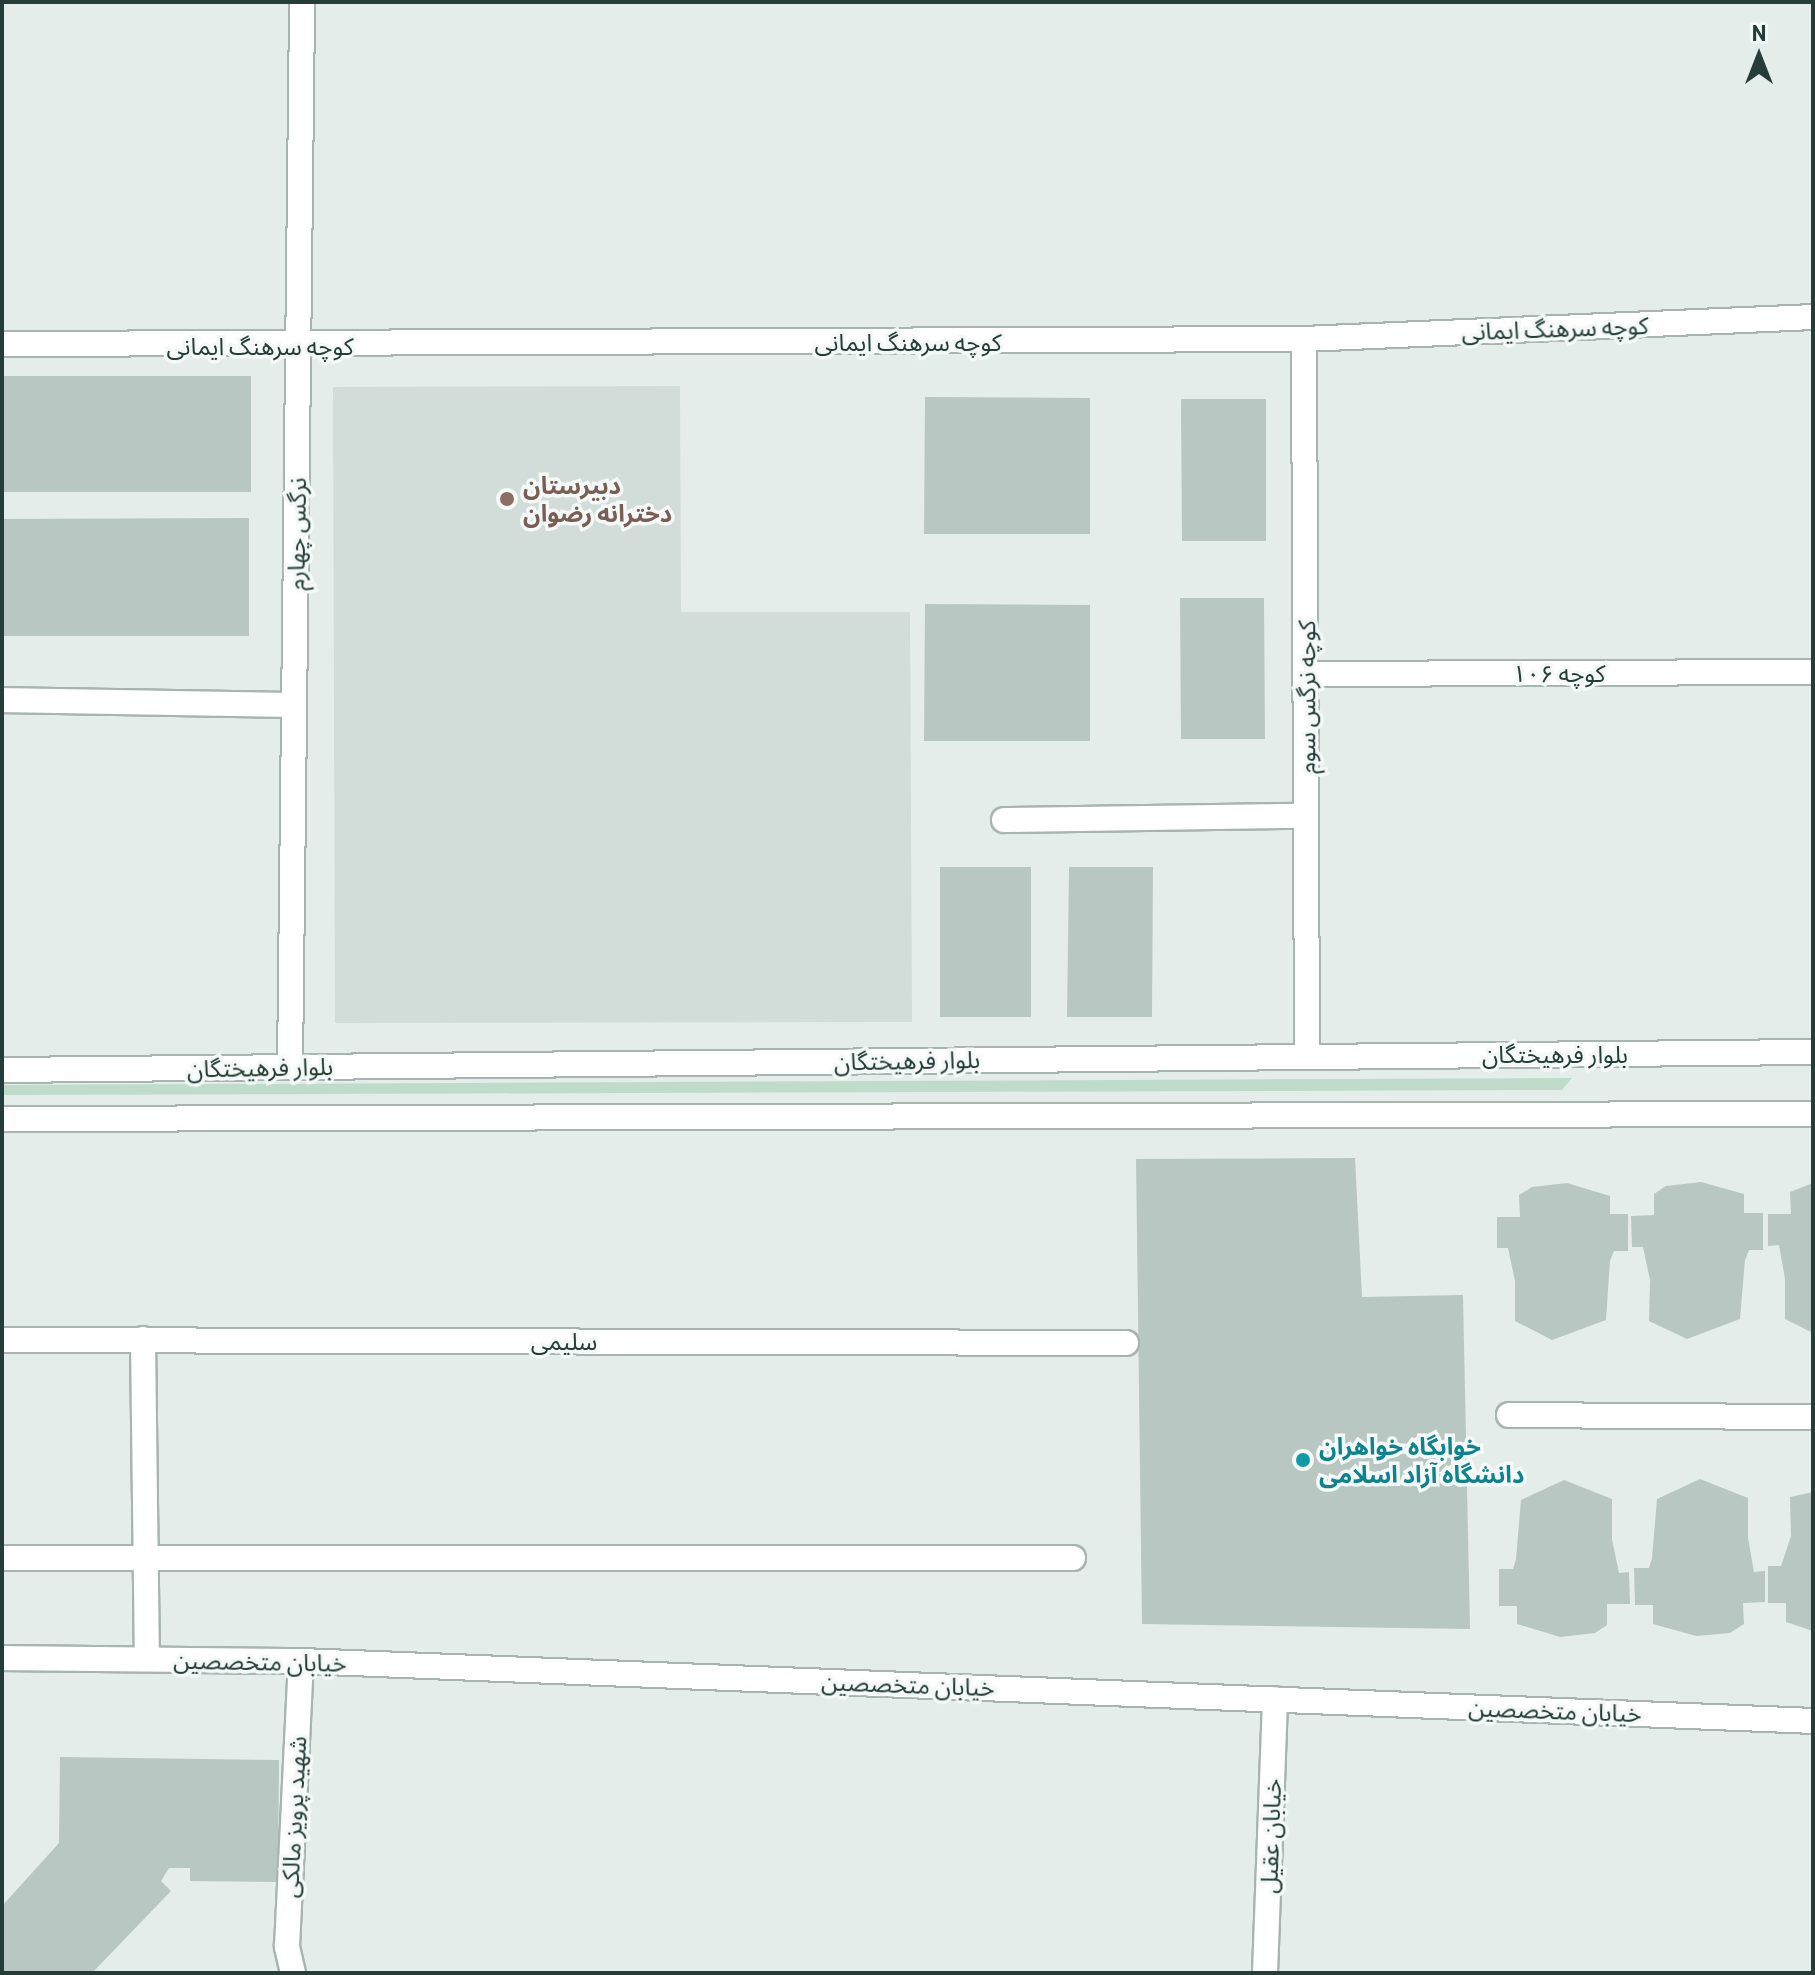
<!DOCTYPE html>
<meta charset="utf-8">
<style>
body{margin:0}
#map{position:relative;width:1815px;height:1975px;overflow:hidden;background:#e4edea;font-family:Barlow,"Noto Sans Arabic",sans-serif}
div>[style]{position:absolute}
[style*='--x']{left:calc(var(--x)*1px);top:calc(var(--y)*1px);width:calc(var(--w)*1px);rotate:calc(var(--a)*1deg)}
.built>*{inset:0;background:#d2dcd9}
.green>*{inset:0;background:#bedcc9}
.building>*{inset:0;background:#b9c7c3}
.roads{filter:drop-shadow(2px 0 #a7b5b1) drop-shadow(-2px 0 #a7b5b1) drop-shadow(0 2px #a7b5b1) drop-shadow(0 -2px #a7b5b1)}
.minor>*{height:24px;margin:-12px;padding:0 12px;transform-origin:12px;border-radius:12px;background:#fff}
.secondary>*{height:24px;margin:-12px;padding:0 12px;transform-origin:12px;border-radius:12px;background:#fff}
.dots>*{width:22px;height:22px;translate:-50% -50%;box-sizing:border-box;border:4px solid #f4f9f7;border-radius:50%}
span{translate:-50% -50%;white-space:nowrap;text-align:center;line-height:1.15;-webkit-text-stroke:7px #f4f9f7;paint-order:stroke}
.street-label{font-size:24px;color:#243d39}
.education-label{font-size:24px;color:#785e54;font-weight:700}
.left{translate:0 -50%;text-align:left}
.culture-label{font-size:24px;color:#0d838f;font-weight:700}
.frame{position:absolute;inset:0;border:4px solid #243d39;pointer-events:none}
.north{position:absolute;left:1719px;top:16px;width:80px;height:80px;-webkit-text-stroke:6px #f4f9f7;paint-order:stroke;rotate:0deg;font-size:22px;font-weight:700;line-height:32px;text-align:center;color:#243d39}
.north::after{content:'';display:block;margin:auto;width:28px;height:36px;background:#243d39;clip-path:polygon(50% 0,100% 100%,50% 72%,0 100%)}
</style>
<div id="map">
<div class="built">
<i style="clip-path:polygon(680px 386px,681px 612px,910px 612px,912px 1022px,335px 1023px,333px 387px)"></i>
</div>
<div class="green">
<i style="clip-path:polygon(1572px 1078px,1562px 1090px,2px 1095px,2px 1085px)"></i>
</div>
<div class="building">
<i style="clip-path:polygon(2px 376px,251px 376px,251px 492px,2px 492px)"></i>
<i style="clip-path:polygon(925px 397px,1090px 398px,1090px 534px,924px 534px)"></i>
<i style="clip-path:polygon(1181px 399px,1266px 399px,1266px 541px,1182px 541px)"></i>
<i style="clip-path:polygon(249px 518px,249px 636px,2px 636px,2px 519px)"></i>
<i style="clip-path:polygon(1180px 598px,1264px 598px,1265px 739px,1181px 739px)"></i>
<i style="clip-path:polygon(925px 604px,1090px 605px,1090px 741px,924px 741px)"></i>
<i style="clip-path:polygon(940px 867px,1031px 867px,1031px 1017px,940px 1017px)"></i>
<i style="clip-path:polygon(1069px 867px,1153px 867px,1152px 1017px,1067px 1017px)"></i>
<i style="clip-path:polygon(1355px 1158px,1362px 1297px,1463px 1295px,1470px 1629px,1142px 1624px,1136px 1159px)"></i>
<i style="clip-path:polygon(1701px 1182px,1744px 1194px,1744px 1213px,1763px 1213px,1763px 1250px,1749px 1250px,1745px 1260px,1740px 1319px,1687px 1339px,1649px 1321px,1650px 1280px,1643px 1247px,1632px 1247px,1631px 1216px,1654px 1215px,1654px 1194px,1666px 1186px)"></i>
<i style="clip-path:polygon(1567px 1183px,1610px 1196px,1610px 1214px,1628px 1214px,1628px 1251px,1614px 1251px,1610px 1261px,1606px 1320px,1552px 1340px,1515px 1321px,1515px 1281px,1508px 1248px,1497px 1248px,1497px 1217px,1520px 1217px,1519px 1195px,1532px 1187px)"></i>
<i style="clip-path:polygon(1813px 1183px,1813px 1333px,1785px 1319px,1785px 1279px,1779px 1245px,1768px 1246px,1768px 1214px,1791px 1214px,1790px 1192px)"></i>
<i style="clip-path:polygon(1700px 1479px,1748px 1498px,1748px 1538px,1754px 1572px,1765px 1571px,1765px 1602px,1743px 1603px,1744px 1624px,1730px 1633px,1696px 1636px,1653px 1624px,1653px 1605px,1635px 1605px,1634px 1568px,1649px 1568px,1652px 1558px,1657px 1499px)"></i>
<i style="clip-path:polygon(1564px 1480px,1612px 1499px,1612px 1539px,1619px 1573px,1629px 1572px,1630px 1604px,1607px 1604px,1607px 1625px,1595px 1633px,1560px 1637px,1517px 1624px,1517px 1606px,1499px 1606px,1499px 1569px,1513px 1569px,1516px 1559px,1521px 1500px)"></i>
<i style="clip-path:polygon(1813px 1492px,1813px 1631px,1786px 1622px,1786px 1603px,1768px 1603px,1768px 1566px,1781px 1566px,1791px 1536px,1790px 1497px)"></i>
<i style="clip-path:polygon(60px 1757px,279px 1760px,278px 1882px,190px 1881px,190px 1868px,169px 1868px,161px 1881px,171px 1891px,92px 1973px,2px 1973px,2px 1906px,59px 1843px)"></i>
</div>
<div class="roads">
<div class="minor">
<i style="--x:1304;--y:339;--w:716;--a:89.76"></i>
<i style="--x:2;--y:344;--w:1302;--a:-0.22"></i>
<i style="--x:1304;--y:339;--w:509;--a:-2.47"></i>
<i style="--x:1306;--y:674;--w:507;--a:-0.23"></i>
<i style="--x:2;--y:700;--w:292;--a:1"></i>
<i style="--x:1004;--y:820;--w:302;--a:-0.8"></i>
<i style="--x:290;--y:1067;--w:1065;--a:-89.35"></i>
<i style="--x:143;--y:1339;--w:319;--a:89.3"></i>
<i style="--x:2;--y:1340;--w:1124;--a:0.15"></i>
<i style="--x:1509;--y:1415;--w:304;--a:0.4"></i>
<i style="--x:2;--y:1558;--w:1071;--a:0"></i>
<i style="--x:2;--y:1658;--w:299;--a:0.6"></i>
<i style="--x:301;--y:1661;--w:1513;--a:2.27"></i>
<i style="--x:293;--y:1973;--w:28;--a:-103"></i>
<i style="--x:287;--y:1946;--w:285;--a:-87.2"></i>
<i style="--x:1265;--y:1973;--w:274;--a:-87.9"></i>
</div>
<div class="secondary">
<i style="--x:2;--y:1070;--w:1811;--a:-0.57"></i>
<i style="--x:2;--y:1119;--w:1811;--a:-0.16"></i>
</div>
</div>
<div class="dots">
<i style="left:507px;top:499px;background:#8d6e63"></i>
<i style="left:1303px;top:1460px;background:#0f9aa8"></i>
</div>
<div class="street-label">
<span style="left:1555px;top:328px;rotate:-2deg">کوچه سرهنگ ایمانی</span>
<span style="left:908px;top:342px">کوچه سرهنگ ایمانی</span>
<span style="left:260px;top:346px">کوچه سرهنگ ایمانی</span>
<span style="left:296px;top:534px;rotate:-89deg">نرگس چهارم</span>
<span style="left:1559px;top:673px">کوچه ۱۰۶</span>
<span style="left:1306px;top:697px;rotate:-90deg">کوچه نرگس سوم</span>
<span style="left:1555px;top:1054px">بلوار فرهیختگان</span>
<span style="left:907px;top:1060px;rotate:-1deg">بلوار فرهیختگان</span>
<span style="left:260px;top:1067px;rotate:-1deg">بلوار فرهیختگان</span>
<span style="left:564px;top:1341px">سلیمی</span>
<span style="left:260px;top:1661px;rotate:1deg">خیابان متخصصین</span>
<span style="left:908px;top:1684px;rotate:2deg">خیابان متخصصین</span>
<span style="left:1555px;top:1710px;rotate:2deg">خیابان متخصصین</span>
<span style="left:293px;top:1817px;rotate:-87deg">شهید پرویز مالکی</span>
<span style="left:1270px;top:1836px;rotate:-88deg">خیابان عقیل</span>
</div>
<div class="education-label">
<span class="left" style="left:523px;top:499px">دبیرستان<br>دخترانه رضوان</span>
</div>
<div class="culture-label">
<span class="left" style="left:1319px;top:1460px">خوابگاه خواهران<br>دانشگاه آزاد اسلامی</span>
</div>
<div class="frame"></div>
<div class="north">N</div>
</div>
